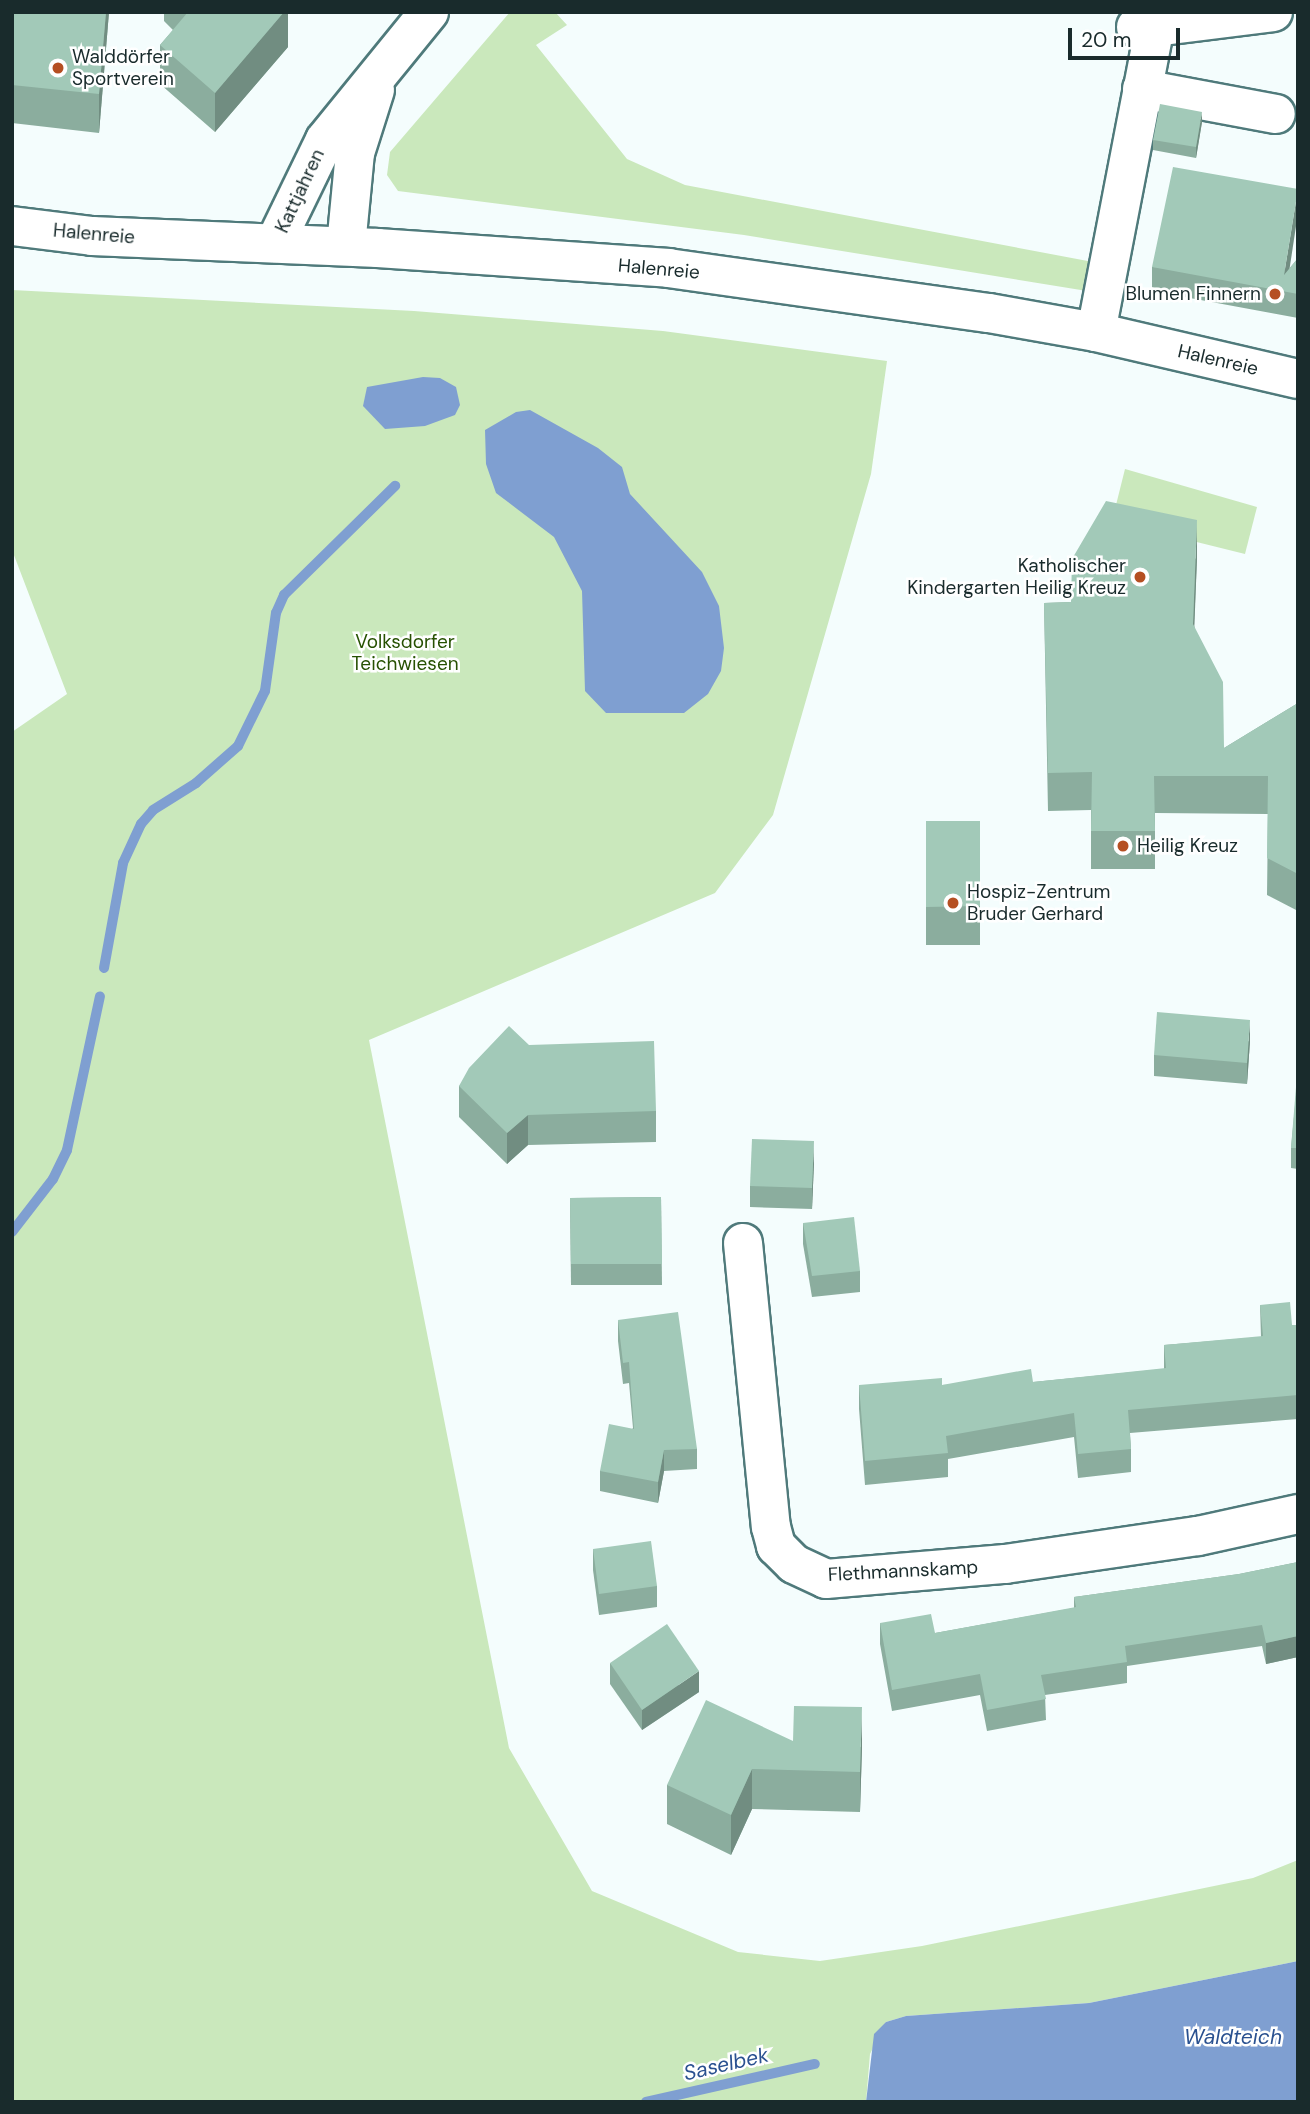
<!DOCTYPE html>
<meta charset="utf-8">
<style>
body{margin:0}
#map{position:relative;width:1310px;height:2114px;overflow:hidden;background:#f4fdfd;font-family:"DM Sans",sans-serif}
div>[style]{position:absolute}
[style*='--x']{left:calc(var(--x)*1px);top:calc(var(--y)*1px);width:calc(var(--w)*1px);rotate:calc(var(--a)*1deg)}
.green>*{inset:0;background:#cae8bc}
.water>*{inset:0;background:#7f9fd1}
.stream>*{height:10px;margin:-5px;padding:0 5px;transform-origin:5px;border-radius:5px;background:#7f9fd1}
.roads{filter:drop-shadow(2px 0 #4f7a7b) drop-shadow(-2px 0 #4f7a7b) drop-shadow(0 2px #4f7a7b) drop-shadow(0 -2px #4f7a7b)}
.minor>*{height:38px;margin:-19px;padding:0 19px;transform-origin:19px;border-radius:19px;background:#fff}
.major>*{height:38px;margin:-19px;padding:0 19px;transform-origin:19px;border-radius:19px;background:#fff}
.wall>*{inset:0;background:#8bad9e}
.shaded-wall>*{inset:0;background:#718d81}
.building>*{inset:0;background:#a2c9b8}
.dots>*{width:19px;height:19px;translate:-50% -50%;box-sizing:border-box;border:4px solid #fff;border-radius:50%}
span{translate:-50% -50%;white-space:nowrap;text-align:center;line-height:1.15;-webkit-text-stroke:5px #fff;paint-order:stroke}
.poi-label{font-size:19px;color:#192b2c}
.left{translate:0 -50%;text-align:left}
.right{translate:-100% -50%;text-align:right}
.street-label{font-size:19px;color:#192b2c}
.park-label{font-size:19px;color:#275102}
.water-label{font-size:21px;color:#2a5190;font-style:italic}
.frame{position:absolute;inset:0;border:14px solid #192b2c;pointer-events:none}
.scale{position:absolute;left:1068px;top:28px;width:112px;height:32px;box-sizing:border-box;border:4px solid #192b2c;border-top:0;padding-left:9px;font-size:21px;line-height:24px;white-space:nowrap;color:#192b2c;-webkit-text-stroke:5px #fff;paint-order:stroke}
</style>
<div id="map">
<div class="green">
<i style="clip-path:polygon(510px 12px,555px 12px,567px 25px,536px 45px,627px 159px,685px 185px,1093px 262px,1087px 291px,744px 235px,398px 191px,387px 175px,390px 152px)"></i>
<i style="clip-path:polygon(12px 290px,414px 311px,663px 331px,887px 361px,871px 474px,773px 815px,715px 893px,369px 1040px,509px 1748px,592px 1891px,738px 1952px,820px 1961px,922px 1946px,1253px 1878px,1298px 1860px,1298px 1961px,1089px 2003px,906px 2016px,886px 2022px,870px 2054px,866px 2102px,12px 2102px,12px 732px,67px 694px,12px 550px)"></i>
<i style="clip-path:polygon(1125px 469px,1257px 507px,1245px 554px,1112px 521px)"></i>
</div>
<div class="water">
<i style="clip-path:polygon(423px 377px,440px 378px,456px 387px,460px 405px,455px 415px,425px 426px,385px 429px,363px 406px,367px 387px)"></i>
<i style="clip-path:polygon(530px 410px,598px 448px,622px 467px,630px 494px,702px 572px,719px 606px,724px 648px,721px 671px,708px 694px,684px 713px,606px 713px,585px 691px,582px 591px,554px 537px,496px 493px,486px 464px,485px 430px,516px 412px)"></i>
<i style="clip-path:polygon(1298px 1961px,1298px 2102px,866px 2102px,874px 2034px,886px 2022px,906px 2016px,1089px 2003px)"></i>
</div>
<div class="stream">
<i style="--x:104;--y:968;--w:107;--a:-79.7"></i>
<i style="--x:123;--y:863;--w:43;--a:-65.2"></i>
<i style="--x:141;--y:824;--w:18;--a:-49"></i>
<i style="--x:153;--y:810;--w:51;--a:-32.1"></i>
<i style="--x:196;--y:783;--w:56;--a:-41.4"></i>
<i style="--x:238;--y:746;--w:61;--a:-63.9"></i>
<i style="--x:265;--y:691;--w:79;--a:-82"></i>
<i style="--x:276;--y:613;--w:20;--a:-66"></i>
<i style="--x:284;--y:595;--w:156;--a:-44.5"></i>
<i style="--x:12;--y:1232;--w:67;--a:-52.3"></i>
<i style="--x:53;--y:1179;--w:32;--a:-64"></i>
<i style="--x:67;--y:1150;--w:157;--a:-77.9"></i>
<i style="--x:646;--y:2102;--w:173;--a:-12.7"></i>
</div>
<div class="roads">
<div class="minor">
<i style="--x:1155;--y:27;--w:119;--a:-7.2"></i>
<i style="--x:1142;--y:89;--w:136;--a:10.6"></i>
<i style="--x:275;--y:243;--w:114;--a:-64.1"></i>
<i style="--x:325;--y:140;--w:165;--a:-50.9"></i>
<i style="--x:346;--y:246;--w:93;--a:-84.5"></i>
<i style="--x:355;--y:153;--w:66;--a:-72.4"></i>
<i style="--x:1096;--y:332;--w:311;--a:-79.1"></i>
<i style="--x:1155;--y:27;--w:19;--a:180"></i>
<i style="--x:743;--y:1243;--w:285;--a:84.4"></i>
<i style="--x:771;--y:1527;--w:20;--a:75"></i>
<i style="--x:776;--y:1546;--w:25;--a:45"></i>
<i style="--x:794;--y:1564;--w:35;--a:25"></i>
<i style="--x:826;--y:1579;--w:180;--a:-4.8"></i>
<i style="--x:1005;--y:1564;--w:195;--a:-8.3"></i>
<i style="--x:1198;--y:1536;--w:102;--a:-12.4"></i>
</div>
<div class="major">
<i style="--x:12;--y:226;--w:81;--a:7.1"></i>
<i style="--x:92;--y:236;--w:286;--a:2.4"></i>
<i style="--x:378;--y:248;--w:291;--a:3.9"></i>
<i style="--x:668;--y:268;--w:324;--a:8"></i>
<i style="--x:989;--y:313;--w:109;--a:10.1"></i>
<i style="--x:1096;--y:332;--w:207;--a:13.1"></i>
</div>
</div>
<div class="wall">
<i style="clip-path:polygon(12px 12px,109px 12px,99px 133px,12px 123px)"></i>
<i style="clip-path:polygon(164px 12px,288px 12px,288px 47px,215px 132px,160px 84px,160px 45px,173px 30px,164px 21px)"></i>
<i style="clip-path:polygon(1202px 122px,1196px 158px,1153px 150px,1153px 140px)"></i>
<i style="clip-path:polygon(1298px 258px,1298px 318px,1152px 291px,1152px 267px,1289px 269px)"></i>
<i style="clip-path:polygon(1197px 558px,1194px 626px,1224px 748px,1298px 703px,1298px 911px,1267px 895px,1268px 814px,1155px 813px,1155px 869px,1091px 869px,1091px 810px,1048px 811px,1044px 603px,1071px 602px)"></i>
<i style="clip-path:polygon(926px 821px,980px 821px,980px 945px,926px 945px)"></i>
<i style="clip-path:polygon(1250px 1041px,1247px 1084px,1154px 1076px,1154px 1055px)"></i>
<i style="clip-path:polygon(529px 1045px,656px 1111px,656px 1142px,528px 1145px,507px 1164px,459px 1117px,459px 1086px)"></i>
<i style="clip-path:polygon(1298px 1075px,1298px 1169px,1291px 1168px,1291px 1148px)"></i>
<i style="clip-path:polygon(814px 1162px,812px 1209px,750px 1207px,750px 1186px)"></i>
<i style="clip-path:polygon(661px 1197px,662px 1285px,571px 1285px,570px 1198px)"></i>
<i style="clip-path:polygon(803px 1223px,860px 1271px,860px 1292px,812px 1297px,803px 1244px)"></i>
<i style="clip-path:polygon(1260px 1305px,1292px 1325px,1298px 1325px,1298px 1419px,1130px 1433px,1131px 1449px,1131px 1472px,1078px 1478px,1074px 1437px,948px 1459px,948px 1477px,865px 1485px,859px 1409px,859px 1385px,942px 1385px,1033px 1382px,1164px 1369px,1164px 1345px,1261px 1337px)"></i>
<i style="clip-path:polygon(618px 1320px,697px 1449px,697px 1469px,664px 1471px,658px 1503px,600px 1491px,600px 1471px,633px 1428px,629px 1383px,623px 1384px,618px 1341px)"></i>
<i style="clip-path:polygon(593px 1549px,657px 1586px,657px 1607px,599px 1615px,593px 1570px)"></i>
<i style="clip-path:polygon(1298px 1562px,1298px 1657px,1266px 1664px,1262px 1646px,1127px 1666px,1127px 1683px,1045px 1695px,1046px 1720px,987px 1731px,980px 1695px,892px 1711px,880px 1644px,880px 1623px,935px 1633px,1074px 1608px,1074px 1597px,1239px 1574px)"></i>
<i style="clip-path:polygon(610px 1663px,699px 1692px,642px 1730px,610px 1684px)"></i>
<i style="clip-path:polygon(793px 1741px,862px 1747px,860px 1812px,752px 1809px,731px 1855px,667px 1824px,667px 1785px)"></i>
</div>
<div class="shaded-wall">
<i style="clip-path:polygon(106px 12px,109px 12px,99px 133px,99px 94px)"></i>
<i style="clip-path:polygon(284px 12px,288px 12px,288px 47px,215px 132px,215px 93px)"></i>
<i style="clip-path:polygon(1202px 112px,1202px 122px,1196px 158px,1196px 147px)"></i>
<i style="clip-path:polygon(1298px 189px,1298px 213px,1286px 292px,1284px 275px)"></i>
<i style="clip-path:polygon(1197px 520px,1197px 558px,1193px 661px,1193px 624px)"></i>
<i style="clip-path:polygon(1250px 1020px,1250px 1041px,1247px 1084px,1247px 1063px)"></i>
<i style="clip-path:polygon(528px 1115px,528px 1145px,507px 1164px,507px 1133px)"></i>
<i style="clip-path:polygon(814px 1141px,814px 1162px,812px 1209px,812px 1188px)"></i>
<i style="clip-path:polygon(664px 1450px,664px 1471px,658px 1503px,658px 1482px)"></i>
<i style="clip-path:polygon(1298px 1636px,1298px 1657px,1266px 1664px,1266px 1643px)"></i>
<i style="clip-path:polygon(699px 1671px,699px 1692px,642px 1730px,642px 1710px)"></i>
<i style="clip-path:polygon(862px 1707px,862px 1747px,860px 1812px,860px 1772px)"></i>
<i style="clip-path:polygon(752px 1769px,752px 1809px,731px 1855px,731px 1815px)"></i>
</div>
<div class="building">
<i style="clip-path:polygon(12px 12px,106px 12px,99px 94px,12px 85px)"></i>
<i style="clip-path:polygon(188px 12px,284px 12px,215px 93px,160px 45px)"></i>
<i style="clip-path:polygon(1160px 104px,1202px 112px,1196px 147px,1153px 140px)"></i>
<i style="clip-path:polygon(1173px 167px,1298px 189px,1284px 275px,1298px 258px,1298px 294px,1152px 267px)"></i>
<i style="clip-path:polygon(1106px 501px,1197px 520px,1193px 624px,1223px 682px,1224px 748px,1298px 703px,1298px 874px,1267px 858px,1268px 776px,1154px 776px,1155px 831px,1091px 831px,1092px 772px,1048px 773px,1044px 603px,1071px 602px,1072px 559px)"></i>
<i style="clip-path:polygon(926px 821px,980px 821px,980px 906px,926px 907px)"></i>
<i style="clip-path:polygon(1157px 1012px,1250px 1020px,1247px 1063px,1154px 1055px)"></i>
<i style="clip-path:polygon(509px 1026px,529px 1045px,654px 1041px,656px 1111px,528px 1115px,507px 1133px,459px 1086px,469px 1068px)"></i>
<i style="clip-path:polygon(1297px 1075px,1298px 1075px,1298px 1148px,1291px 1148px)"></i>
<i style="clip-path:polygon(752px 1139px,814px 1141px,812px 1188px,750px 1186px)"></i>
<i style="clip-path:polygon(661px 1197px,662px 1264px,571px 1264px,570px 1198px)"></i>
<i style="clip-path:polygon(854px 1217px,860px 1271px,812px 1276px,803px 1223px)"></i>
<i style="clip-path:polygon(1290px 1302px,1292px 1325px,1298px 1325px,1298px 1395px,1128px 1410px,1131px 1449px,1078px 1454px,1074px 1413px,946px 1436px,948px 1453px,865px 1461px,859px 1385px,942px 1378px,942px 1385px,1031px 1369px,1033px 1382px,1166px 1368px,1164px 1345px,1263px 1336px,1260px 1305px)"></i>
<i style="clip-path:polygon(678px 1312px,697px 1449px,664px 1450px,658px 1482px,600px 1471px,609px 1424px,634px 1429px,629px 1362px,623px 1363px,618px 1320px)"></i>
<i style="clip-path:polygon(651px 1541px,657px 1586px,599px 1594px,593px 1549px)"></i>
<i style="clip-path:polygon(1298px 1562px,1298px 1636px,1266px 1643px,1262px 1625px,1125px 1646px,1127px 1662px,1041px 1675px,1046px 1699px,987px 1710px,980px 1674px,892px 1690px,880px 1623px,931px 1614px,935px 1633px,1076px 1607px,1074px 1597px,1239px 1574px)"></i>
<i style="clip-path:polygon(667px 1624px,699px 1671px,642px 1710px,610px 1663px)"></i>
<i style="clip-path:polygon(706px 1700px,793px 1741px,794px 1706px,862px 1707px,860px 1772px,752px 1769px,731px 1815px,667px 1785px)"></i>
</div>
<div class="dots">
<i style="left:58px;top:68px;background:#b54f22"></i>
<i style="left:1275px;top:294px;background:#b54f22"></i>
<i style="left:1140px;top:577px;background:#b54f22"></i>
<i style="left:1123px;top:846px;background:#b54f22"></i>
<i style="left:953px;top:903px;background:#b54f22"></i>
</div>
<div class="poi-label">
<span class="left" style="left:72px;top:68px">Walddörfer<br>Sportverein</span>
<span class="right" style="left:1261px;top:294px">Blumen Finnern</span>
<span class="right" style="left:1126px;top:577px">Katholischer<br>Kindergarten Heilig Kreuz</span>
<span class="left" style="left:1137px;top:846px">Heilig Kreuz</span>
<span class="left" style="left:967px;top:903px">Hospiz-Zentrum<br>Bruder Gerhard</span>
</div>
<div class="street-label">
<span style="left:300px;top:191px;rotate:-65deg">Kattjahren</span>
<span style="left:94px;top:234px;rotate:5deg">Halenreie</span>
<span style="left:659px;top:269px;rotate:5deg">Halenreie</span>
<span style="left:1218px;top:360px;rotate:13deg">Halenreie</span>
<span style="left:903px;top:1571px;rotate:-3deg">Flethmannskamp</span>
</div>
<div class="park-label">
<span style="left:405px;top:653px">Volksdorfer<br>Teichwiesen</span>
</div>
<div class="water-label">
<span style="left:1233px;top:2037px">Waldteich</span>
<span style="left:726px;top:2064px;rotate:-13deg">Saselbek</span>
</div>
<div class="frame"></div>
<div class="scale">20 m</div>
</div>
